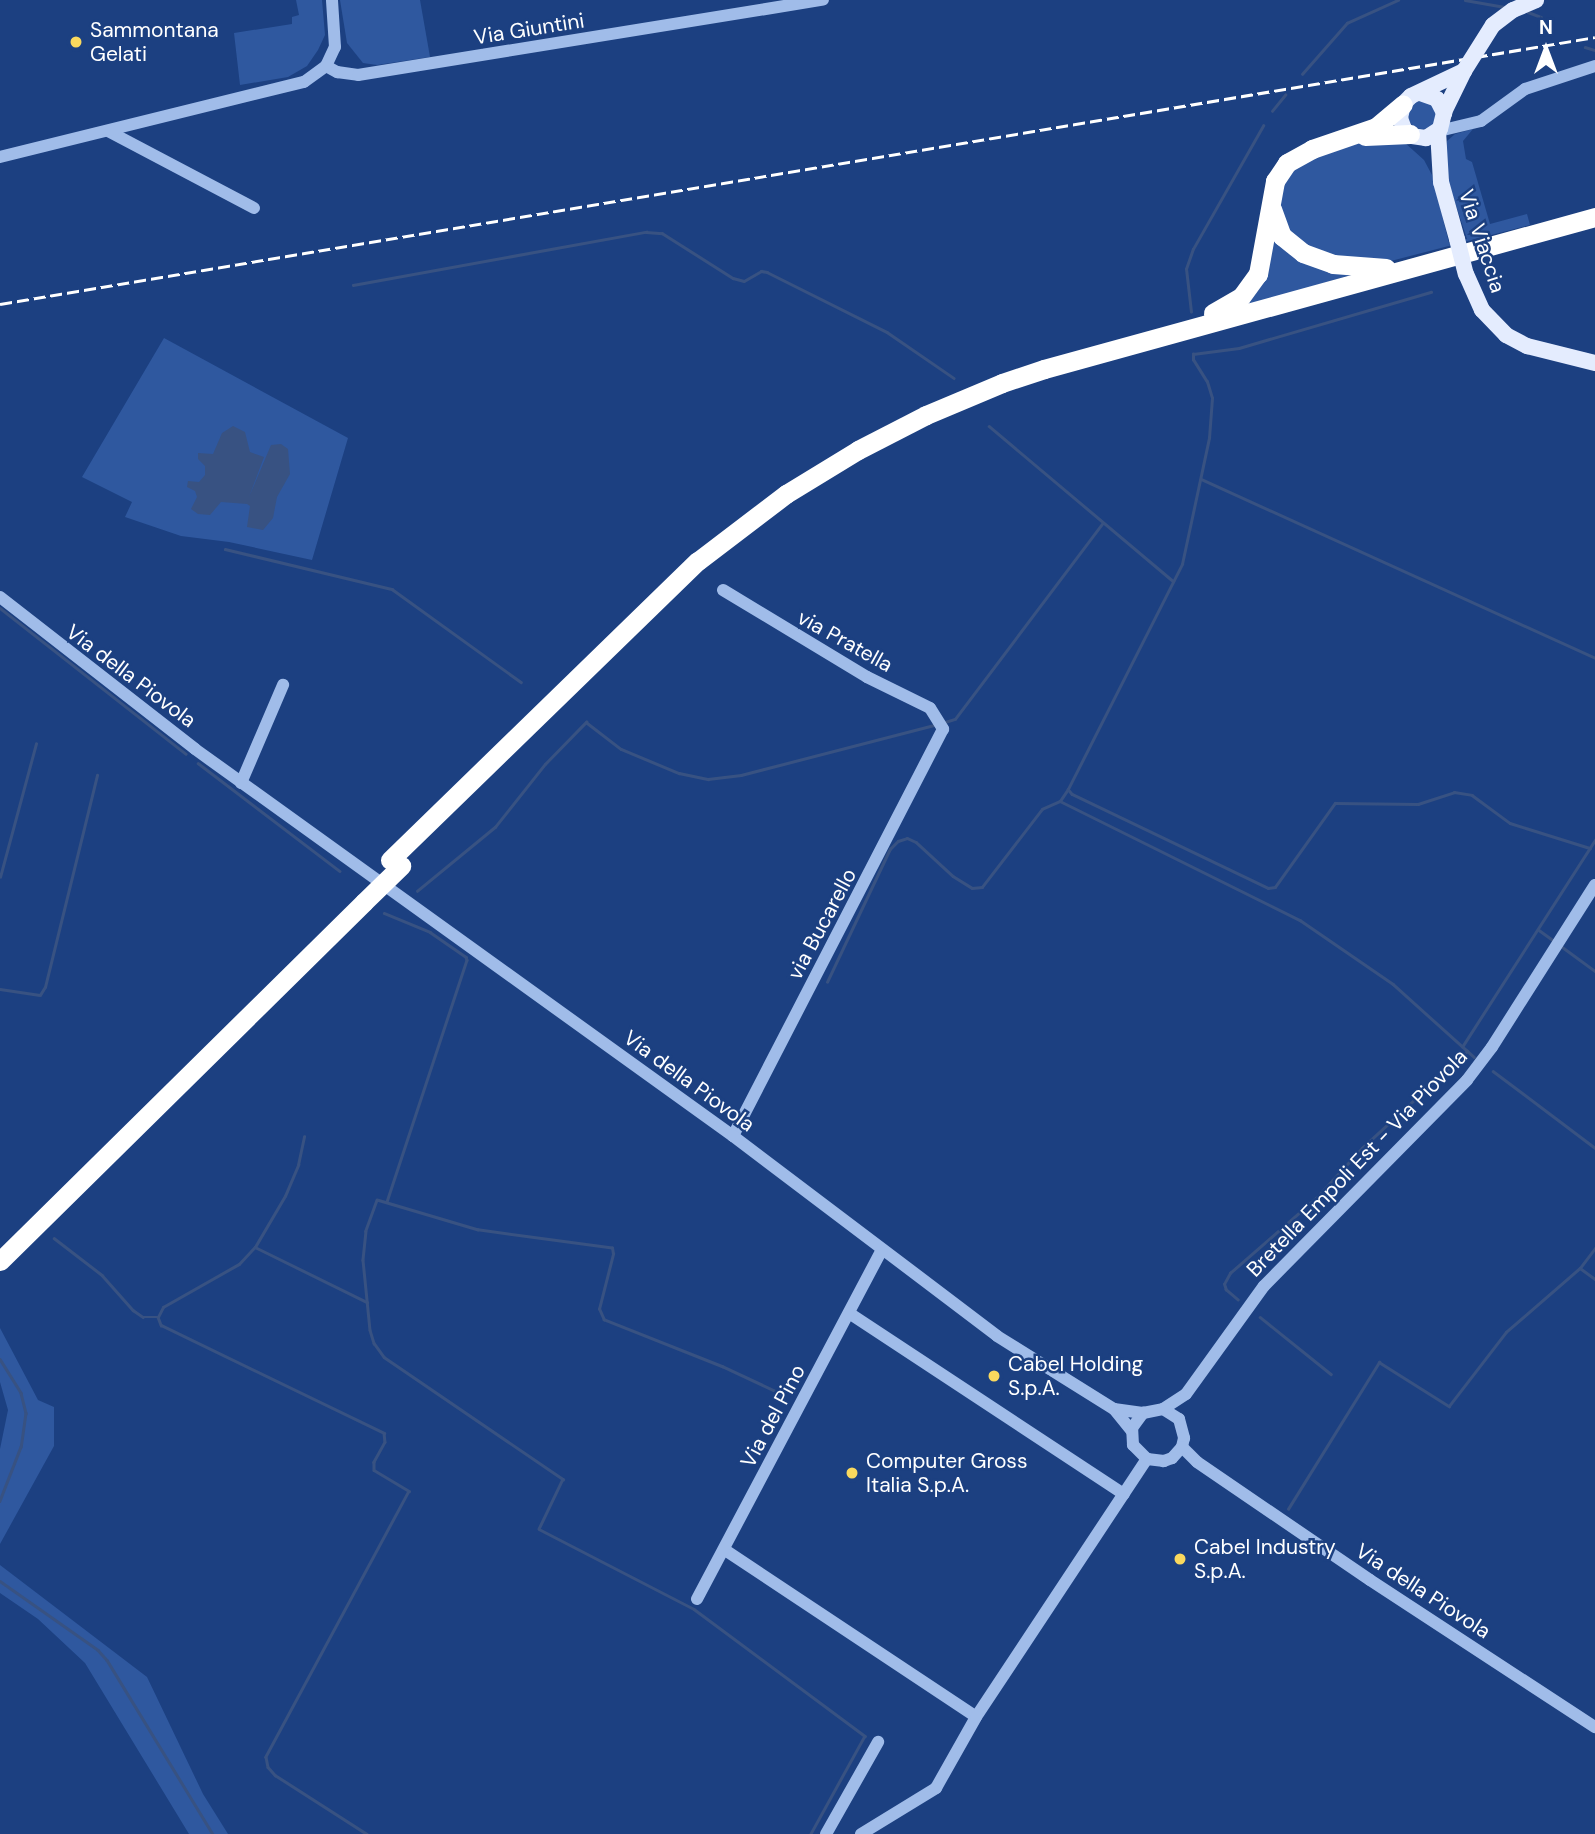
<!DOCTYPE html>
<style>
body{margin:0}
#map{position:relative;width:1595px;height:1834px;overflow:hidden;background:#1c4081;font-family:"DM Sans",sans-serif}
div>[style]{position:absolute}
[style*='--x']{left:calc(var(--x)*1px);top:calc(var(--y)*1px);width:calc(var(--w)*1px);rotate:calc(var(--a)*1deg)}
.green>*{inset:0;background:#2f589f}
.round{border-radius:50%}
.water>*{inset:0;background:#385282}
.stream>*{height:2.5px;margin:-1.25px;padding:0 1.25px;transform-origin:1.25px;border-radius:1.25px;background:#385282}
.minor>*{height:12px;margin:-6px;padding:0 6px;transform-origin:6px;border-radius:6px;background:#a0bce9}
.major>*{height:16px;margin:-8px;padding:0 8px;transform-origin:8px;border-radius:8px;background:#e4ecfe}
.highway>*{height:19px;margin:-9.5px;padding:0 9.5px;transform-origin:9.5px;border-radius:9.5px;background:#fff}
.rail>*{height:2.5px;margin-top:-1.25px;transform-origin:0;background:repeating-linear-gradient(90deg,#fff 0 12px,transparent 0 17px)}
.major-bridge>*{height:16px;margin:-8px;padding:0 8px;transform-origin:8px;border-radius:8px;background:#e4ecfe}
.highway-bridge>*{height:19px;margin:-9.5px;padding:0 9.5px;transform-origin:9.5px;border-radius:9.5px;background:#fff}
.dots>*{width:19px;height:19px;translate:-50% -50%;box-sizing:border-box;border:4px solid #1c4081;border-radius:50%}
span{translate:-50% -50%;white-space:nowrap;text-align:center;line-height:1.15;-webkit-text-stroke:5px #1c4081;paint-order:stroke}
.street-label{font-size:21px;color:#fff}
.poi-label{font-size:21px;color:#fff}
.left{translate:0 -50%;text-align:left}
.north{position:absolute;left:1511px;top:14px;width:70px;height:70px;-webkit-text-stroke:5px #1c4081;paint-order:stroke;rotate:0deg;font-size:19px;font-weight:700;line-height:28px;text-align:center;color:#fff}
.north::after{content:'';display:block;margin:auto;width:24px;height:32px;background:#fff;clip-path:polygon(50% 0,100% 100%,50% 72%,0 100%)}
</style>
<div id="map">
<div class="green">
<i style="clip-path:polygon(296px 0,322px 0,325px 35px,318px 50px,307px 66px,288px 77px,240px 85px,234px 33px,292px 24px,292px 17px,299px 15px)"></i>
<i style="clip-path:polygon(340px 0,420px 0,430px 57px,377px 65px,363px 63px,347px 43px)"></i>
<i class="round" style="left:1408px;top:101px;width:28px;height:28px"></i>
<i style="clip-path:polygon(1473px 129px,1463px 141px,1466px 159px,1472px 162px,1490px 224px,1527px 214px,1530px 225px,1383px 263px,1313px 254px,1278px 221px,1280px 188px,1293px 165px,1360px 142px,1404px 142px,1424px 160px,1432px 175px,1449px 243px,1467px 239px,1442px 163px,1447px 141px,1455px 134px)"></i>
<i style="clip-path:polygon(1270px 238px,1360px 272px,1235px 310px)"></i>
<i style="clip-path:polygon(164px 338px,348px 438px,312px 560px,229px 542px,181px 536px,125px 517px,132px 502px,82px 477px)"></i>
<i style="clip-path:polygon(0 1328px,38px 1400px,54px 1407px,54px 1446px,0 1544px,0 1449px,8px 1410px,0 1382px)"></i>
<i style="clip-path:polygon(0 1565px,147px 1677px,203px 1794px,228px 1834px,189px 1834px,85px 1663px,38px 1619px,0 1593px)"></i>
</div>
<div class="water">
<i style="clip-path:polygon(233px 426px,245px 432px,250px 452px,264px 457px,249px 497px,271px 445px,281px 444px,288px 449px,290px 474px,277px 497px,273px 518px,263px 530px,247px 527px,250px 506px,247px 504px,221px 502px,210px 515px,198px 514px,191px 509px,197px 497px,195px 491px,187px 487px,188px 481px,199px 482px,205px 475px,205px 466px,198px 459px,198px 453px,213px 454px,222px 433px)"></i>
</div>
<div class="stream">
<i style="--x:1465;--y:0;--w:40;--a:10"></i>
<i style="--x:1528;--y:12;--w:14;--a:21"></i>
<i style="--x:1585;--y:47;--w:10;--a:17"></i>
<i style="--x:1302;--y:74;--w:68;--a:-48.6"></i>
<i style="--x:1347;--y:23;--w:56;--a:-24.3"></i>
<i style="--x:1272;--y:111;--w:21;--a:-51"></i>
<i style="--x:353;--y:285;--w:298;--a:-10.3"></i>
<i style="--x:646;--y:232;--w:16;--a:4"></i>
<i style="--x:662;--y:233;--w:84;--a:32.4"></i>
<i style="--x:733;--y:278;--w:11;--a:15"></i>
<i style="--x:744;--y:281;--w:20;--a:-30"></i>
<i style="--x:761;--y:271;--w:6;--a:9"></i>
<i style="--x:767;--y:272;--w:134;--a:26.6"></i>
<i style="--x:887;--y:332;--w:81;--a:34.5"></i>
<i style="--x:1191;--y:312;--w:43;--a:-96.6"></i>
<i style="--x:1186;--y:269;--w:21;--a:-71"></i>
<i style="--x:1193;--y:249;--w:142;--a:-60.4"></i>
<i style="--x:989;--y:426;--w:241;--a:40.1"></i>
<i style="--x:1201;--y:479;--w:433;--a:24.4"></i>
<i style="--x:225;--y:549;--w:172;--a:13.5"></i>
<i style="--x:392;--y:589;--w:159;--a:35.8"></i>
<i style="--x:0;--y:608;--w:236;--a:38.1"></i>
<i style="--x:945;--y:722;--w:10;--a:-17"></i>
<i style="--x:955;--y:719;--w:244;--a:-53"></i>
<i style="--x:198;--y:763;--w:178;--a:37.3"></i>
<i style="--x:1068;--y:789;--w:6;--a:51"></i>
<i style="--x:1072;--y:794;--w:217;--a:25.6"></i>
<i style="--x:1268;--y:888;--w:7;--a:-8"></i>
<i style="--x:1275;--y:887;--w:103;--a:-54.5"></i>
<i style="--x:1335;--y:803;--w:83;--a:0.7"></i>
<i style="--x:1418;--y:804;--w:38;--a:-18"></i>
<i style="--x:1454;--y:792;--w:18;--a:9"></i>
<i style="--x:1472;--y:795;--w:47;--a:36.4"></i>
<i style="--x:1510;--y:823;--w:84;--a:17.4"></i>
<i style="--x:1060;--y:801;--w:268;--a:26.4"></i>
<i style="--x:1300;--y:920;--w:113;--a:34.5"></i>
<i style="--x:1393;--y:984;--w:109;--a:42"></i>
<i style="--x:0;--y:877;--w:138;--a:-74.9"></i>
<i style="--x:417;--y:891;--w:101;--a:-39.4"></i>
<i style="--x:495;--y:827;--w:80;--a:-51.6"></i>
<i style="--x:545;--y:764;--w:59;--a:-45.7"></i>
<i style="--x:586;--y:722;--w:44;--a:37.6"></i>
<i style="--x:621;--y:749;--w:63;--a:22.5"></i>
<i style="--x:679;--y:773;--w:30;--a:12"></i>
<i style="--x:708;--y:779;--w:33;--a:-7"></i>
<i style="--x:741;--y:775;--w:200;--a:-14.5"></i>
<i style="--x:384;--y:913;--w:50;--a:22.4"></i>
<i style="--x:430;--y:932;--w:44;--a:34.8"></i>
<i style="--x:466;--y:957;--w:3;--a:72"></i>
<i style="--x:467;--y:960;--w:255;--a:108.3"></i>
<i style="--x:1539;--y:930;--w:17;--a:36"></i>
<i style="--x:1561;--y:946;--w:42;--a:36.3"></i>
<i style="--x:827;--y:982;--w:147;--a:-64.7"></i>
<i style="--x:890;--y:849;--w:11;--a:-45"></i>
<i style="--x:898;--y:841;--w:9;--a:-18"></i>
<i style="--x:907;--y:838;--w:10;--a:24"></i>
<i style="--x:916;--y:842;--w:50;--a:42.6"></i>
<i style="--x:953;--y:876;--w:22;--a:32"></i>
<i style="--x:972;--y:888;--w:10;--a:-6"></i>
<i style="--x:982;--y:887;--w:98;--a:-52.4"></i>
<i style="--x:1042;--y:809;--w:20;--a:-24"></i>
<i style="--x:1060;--y:801;--w:14;--a:-56"></i>
<i style="--x:1068;--y:789;--w:252;--a:-63.1"></i>
<i style="--x:1182;--y:564;--w:129;--a:-77.9"></i>
<i style="--x:1209;--y:438;--w:40;--a:-85.7"></i>
<i style="--x:1212;--y:398;--w:17;--a:-107"></i>
<i style="--x:1207;--y:382;--w:26;--a:-122"></i>
<i style="--x:1193;--y:360;--w:6;--a:-90"></i>
<i style="--x:1193;--y:354;--w:46;--a:-7.4"></i>
<i style="--x:1239;--y:348;--w:200;--a:-16.3"></i>
<i style="--x:0;--y:989;--w:40;--a:8.5"></i>
<i style="--x:40;--y:995;--w:9;--a:-58"></i>
<i style="--x:45;--y:987;--w:218;--a:-76.2"></i>
<i style="--x:1462;--y:1047;--w:246;--a:-57.3"></i>
<i style="--x:1493;--y:1071;--w:128;--a:37"></i>
<i style="--x:54;--y:1238;--w:61;--a:37.6"></i>
<i style="--x:102;--y:1275;--w:47;--a:48.5"></i>
<i style="--x:133;--y:1310;--w:12;--a:35"></i>
<i style="--x:143;--y:1317;--w:15;--a:0"></i>
<i style="--x:255;--y:1247;--w:125;--a:26.2"></i>
<i style="--x:1580;--y:1268;--w:19;--a:36"></i>
<i style="--x:1238;--y:1300;--w:16;--a:-140"></i>
<i style="--x:1226;--y:1290;--w:6;--a:-108"></i>
<i style="--x:1224;--y:1284;--w:13;--a:-61"></i>
<i style="--x:1230;--y:1273;--w:114;--a:-41.1"></i>
<i style="--x:1316;--y:1198;--w:68;--a:-47.4"></i>
<i style="--x:1362;--y:1148;--w:143;--a:-42.7"></i>
<i style="--x:158;--y:1317;--w:9;--a:69"></i>
<i style="--x:161;--y:1325;--w:248;--a:25.8"></i>
<i style="--x:384;--y:1433;--w:9;--a:84"></i>
<i style="--x:385;--y:1442;--w:23;--a:119"></i>
<i style="--x:374;--y:1462;--w:8;--a:90"></i>
<i style="--x:374;--y:1470;--w:41;--a:31"></i>
<i style="--x:409;--y:1491;--w:302;--a:118.3"></i>
<i style="--x:266;--y:1757;--w:10;--a:79"></i>
<i style="--x:268;--y:1767;--w:11;--a:49"></i>
<i style="--x:275;--y:1775;--w:109;--a:32.7"></i>
<i style="--x:158;--y:1317;--w:11;--a:-63"></i>
<i style="--x:163;--y:1307;--w:87;--a:-29.5"></i>
<i style="--x:239;--y:1264;--w:23;--a:-47"></i>
<i style="--x:255;--y:1247;--w:59;--a:-59.5"></i>
<i style="--x:285;--y:1196;--w:34;--a:-67"></i>
<i style="--x:298;--y:1165;--w:29;--a:-78"></i>
<i style="--x:1260;--y:1317;--w:91;--a:38.8"></i>
<i style="--x:0;--y:1359;--w:40;--a:58"></i>
<i style="--x:21;--y:1393;--w:21;--a:76"></i>
<i style="--x:26;--y:1413;--w:34;--a:98"></i>
<i style="--x:21;--y:1447;--w:58;--a:111.3"></i>
<i style="--x:783;--y:1395;--w:66;--a:-155"></i>
<i style="--x:723;--y:1367;--w:128;--a:-158.4"></i>
<i style="--x:604;--y:1320;--w:12;--a:-114"></i>
<i style="--x:599;--y:1309;--w:57;--a:-75.7"></i>
<i style="--x:613;--y:1254;--w:6;--a:-99"></i>
<i style="--x:612;--y:1248;--w:135;--a:-172.3"></i>
<i style="--x:478;--y:1230;--w:105;--a:-163.5"></i>
<i style="--x:377;--y:1200;--w:33;--a:110"></i>
<i style="--x:366;--y:1231;--w:29;--a:96"></i>
<i style="--x:363;--y:1260;--w:70;--a:84.3"></i>
<i style="--x:370;--y:1330;--w:14;--a:73"></i>
<i style="--x:374;--y:1343;--w:17;--a:54"></i>
<i style="--x:384;--y:1357;--w:217;--a:34.3"></i>
<i style="--x:563;--y:1479;--w:55;--a:115.6"></i>
<i style="--x:539;--y:1529;--w:174;--a:27.3"></i>
<i style="--x:694;--y:1609;--w:213;--a:36.6"></i>
<i style="--x:865;--y:1736;--w:112;--a:118.9"></i>
<i style="--x:1288;--y:1509;--w:173;--a:-58.2"></i>
<i style="--x:1379;--y:1362;--w:83;--a:32.2"></i>
<i style="--x:1449;--y:1406;--w:93;--a:-52.4"></i>
<i style="--x:1506;--y:1332;--w:98;--a:-40.9"></i>
<i style="--x:1580;--y:1268;--w:25;--a:-53"></i>
<i style="--x:0;--y:1581;--w:120;--a:35.1"></i>
<i style="--x:98;--y:1650;--w:13;--a:48"></i>
<i style="--x:107;--y:1660;--w:204;--a:58.7"></i>
</div>
<div class="minor">
<i style="--x:326;--y:66;--w:13;--a:29"></i>
<i style="--x:337;--y:72;--w:21;--a:8"></i>
<i style="--x:358;--y:75;--w:471;--a:-9.2"></i>
<i style="--x:108;--y:131;--w:165;--a:27.8"></i>
<i style="--x:1439;--y:131;--w:43;--a:-13.4"></i>
<i style="--x:1481;--y:121;--w:54;--a:-36"></i>
<i style="--x:1525;--y:89;--w:74;--a:-18.2"></i>
<i style="--x:0;--y:157;--w:313;--a:-13.9"></i>
<i style="--x:304;--y:82;--w:27;--a:-36"></i>
<i style="--x:326;--y:66;--w:21;--a:-65"></i>
<i style="--x:335;--y:47;--w:47;--a:-93.7"></i>
<i style="--x:723;--y:590;--w:168;--a:31.1"></i>
<i style="--x:867;--y:677;--w:70;--a:26.2"></i>
<i style="--x:930;--y:708;--w:25;--a:58"></i>
<i style="--x:943;--y:729;--w:458;--a:117.3"></i>
<i style="--x:0;--y:597;--w:247;--a:37.9"></i>
<i style="--x:195;--y:749;--w:663;--a:35.73"></i>
<i style="--x:733;--y:1136;--w:331;--a:37.1"></i>
<i style="--x:997;--y:1336;--w:138;--a:32"></i>
<i style="--x:1114;--y:1409;--w:28;--a:51"></i>
<i style="--x:241;--y:783;--w:107;--a:-66.8"></i>
<i style="--x:849;--y:1313;--w:329;--a:33.4"></i>
<i style="--x:1114;--y:1409;--w:29;--a:8"></i>
<i style="--x:1143;--y:1413;--w:20;--a:-11"></i>
<i style="--x:1163;--y:1409;--w:19;--a:32"></i>
<i style="--x:1179;--y:1419;--w:20;--a:75"></i>
<i style="--x:1184;--y:1438;--w:9;--a:103"></i>
<i style="--x:1182;--y:1447;--w:15;--a:132"></i>
<i style="--x:1172;--y:1458;--w:9;--a:159"></i>
<i style="--x:1164;--y:1461;--w:17;--a:-173"></i>
<i style="--x:1147;--y:1459;--w:20;--a:-135"></i>
<i style="--x:1133;--y:1445;--w:17;--a:-93"></i>
<i style="--x:1132;--y:1428;--w:19;--a:-54"></i>
<i style="--x:1163;--y:1409;--w:27;--a:-33"></i>
<i style="--x:1186;--y:1394;--w:133;--a:-54.2"></i>
<i style="--x:1264;--y:1286;--w:289;--a:-45.4"></i>
<i style="--x:1467;--y:1080;--w:41;--a:-52.9"></i>
<i style="--x:1492;--y:1047;--w:192;--a:-57.6"></i>
<i style="--x:1182;--y:1447;--w:21;--a:45"></i>
<i style="--x:1197;--y:1462;--w:209;--a:34.3"></i>
<i style="--x:1370;--y:1580;--w:269;--a:33.2"></i>
<i style="--x:725;--y:1550;--w:301;--a:33.6"></i>
<i style="--x:697;--y:1599;--w:395;--a:-62.1"></i>
<i style="--x:826;--y:1834;--w:106;--a:-60.5"></i>
<i style="--x:861;--y:1834;--w:88;--a:-31.5"></i>
<i style="--x:936;--y:1788;--w:81;--a:-60.6"></i>
<i style="--x:976;--y:1717;--w:310;--a:-56.5"></i>
</div>
<div class="major">
<i style="--x:1420;--y:93;--w:18;--a:19"></i>
<i style="--x:1437;--y:99;--w:16;--a:63"></i>
<i style="--x:1444;--y:113;--w:16;--a:104"></i>
<i style="--x:1440;--y:129;--w:17;--a:147"></i>
<i style="--x:1426;--y:138;--w:14;--a:-172"></i>
<i style="--x:1412;--y:136;--w:11;--a:-139"></i>
<i style="--x:1404;--y:129;--w:12;--a:-110"></i>
<i style="--x:1400;--y:118;--w:14;--a:-78"></i>
<i style="--x:1403;--y:104;--w:11;--a:-45"></i>
<i style="--x:1411;--y:96;--w:59;--a:-25.3"></i>
<i style="--x:1444;--y:112;--w:46;--a:-64"></i>
<i style="--x:1438;--y:131;--w:51;--a:86.6"></i>
<i style="--x:1441;--y:182;--w:59;--a:74.3"></i>
<i style="--x:1466;--y:274;--w:39;--a:66"></i>
<i style="--x:1482;--y:310;--w:35;--a:46"></i>
<i style="--x:1506;--y:335;--w:24;--a:28"></i>
<i style="--x:1527;--y:346;--w:70;--a:14"></i>
</div>
<div class="highway">
<i style="--x:1365;--y:136;--w:45;--a:-2.5"></i>
<i style="--x:1272;--y:209;--w:29;--a:70"></i>
<i style="--x:1282;--y:236;--w:27;--a:39"></i>
<i style="--x:1303;--y:253;--w:32;--a:20"></i>
<i style="--x:1333;--y:264;--w:53;--a:4.3"></i>
<i style="--x:1213;--y:313;--w:32;--a:-30"></i>
<i style="--x:1241;--y:297;--w:29;--a:-54"></i>
<i style="--x:1258;--y:274;--w:95;--a:-79.6"></i>
<i style="--x:1275;--y:181;--w:22;--a:-56"></i>
<i style="--x:1287;--y:163;--w:29;--a:-29"></i>
<i style="--x:1312;--y:149;--w:68;--a:-19"></i>
<i style="--x:1376;--y:127;--w:35;--a:-40"></i>
<i style="--x:390;--y:860;--w:429;--a:-44.2"></i>
<i style="--x:698;--y:561;--w:111;--a:-37.3"></i>
<i style="--x:786;--y:494;--w:84;--a:-31.4"></i>
<i style="--x:858;--y:450;--w:76;--a:-27.2"></i>
<i style="--x:926;--y:415;--w:82;--a:-22.8"></i>
<i style="--x:1002;--y:383;--w:44;--a:-18.4"></i>
<i style="--x:1044;--y:369;--w:572;--a:-15.42"></i>
<i style="--x:0;--y:1261;--w:511;--a:-44.6"></i>
</div>
<div class="rail">
<i style="--x:0;--y:304;--w:1617;--a:-9.5"></i>
</div>
<div class="major-bridge">
<i style="--x:1464;--y:71;--w:54;--a:-57.8"></i>
<i style="--x:1493;--y:25;--w:25;--a:-37"></i>
<i style="--x:1513;--y:10;--w:25;--a:-23"></i>
<i style="--x:1457;--y:239;--w:36;--a:76"></i>
</div>
<div class="highway-bridge">
<i style="--x:364;--y:902;--w:52;--a:-44.2"></i>
</div>
<div class="dots">
<i style="left:76px;top:42px;background:#fad95e"></i>
<i style="left:994px;top:1376px;background:#fad95e"></i>
<i style="left:852px;top:1473px;background:#fad95e"></i>
<i style="left:1180px;top:1559px;background:#fad95e"></i>
</div>
<div class="street-label">
<span style="left:529px;top:29px;rotate:-9deg">Via Giuntini</span>
<span style="left:1482px;top:241px;rotate:72deg">Via Viaccia</span>
<span style="left:845px;top:641px;rotate:29deg">via Pratella</span>
<span style="left:131px;top:676px;rotate:37deg">Via della Piovola</span>
<span style="left:822px;top:924px;rotate:-62deg">via Bucarello</span>
<span style="left:689px;top:1081px;rotate:36deg">Via della Piovola</span>
<span style="left:1357px;top:1163px;rotate:-46deg">Bretella Empoli Est - Via Piovola</span>
<span style="left:773px;top:1416px;rotate:-62deg">Via del Pino</span>
<span style="left:1423px;top:1591px;rotate:33deg">Via della Piovola</span>
</div>
<div class="poi-label">
<span class="left" style="left:90px;top:42px">Sammontana<br>Gelati</span>
<span class="left" style="left:1008px;top:1376px">Cabel Holding<br>S.p.A.</span>
<span class="left" style="left:866px;top:1473px">Computer Gross<br>Italia S.p.A.</span>
<span class="left" style="left:1194px;top:1559px">Cabel Industry<br>S.p.A.</span>
</div>
<div class="north">N</div>
</div>
